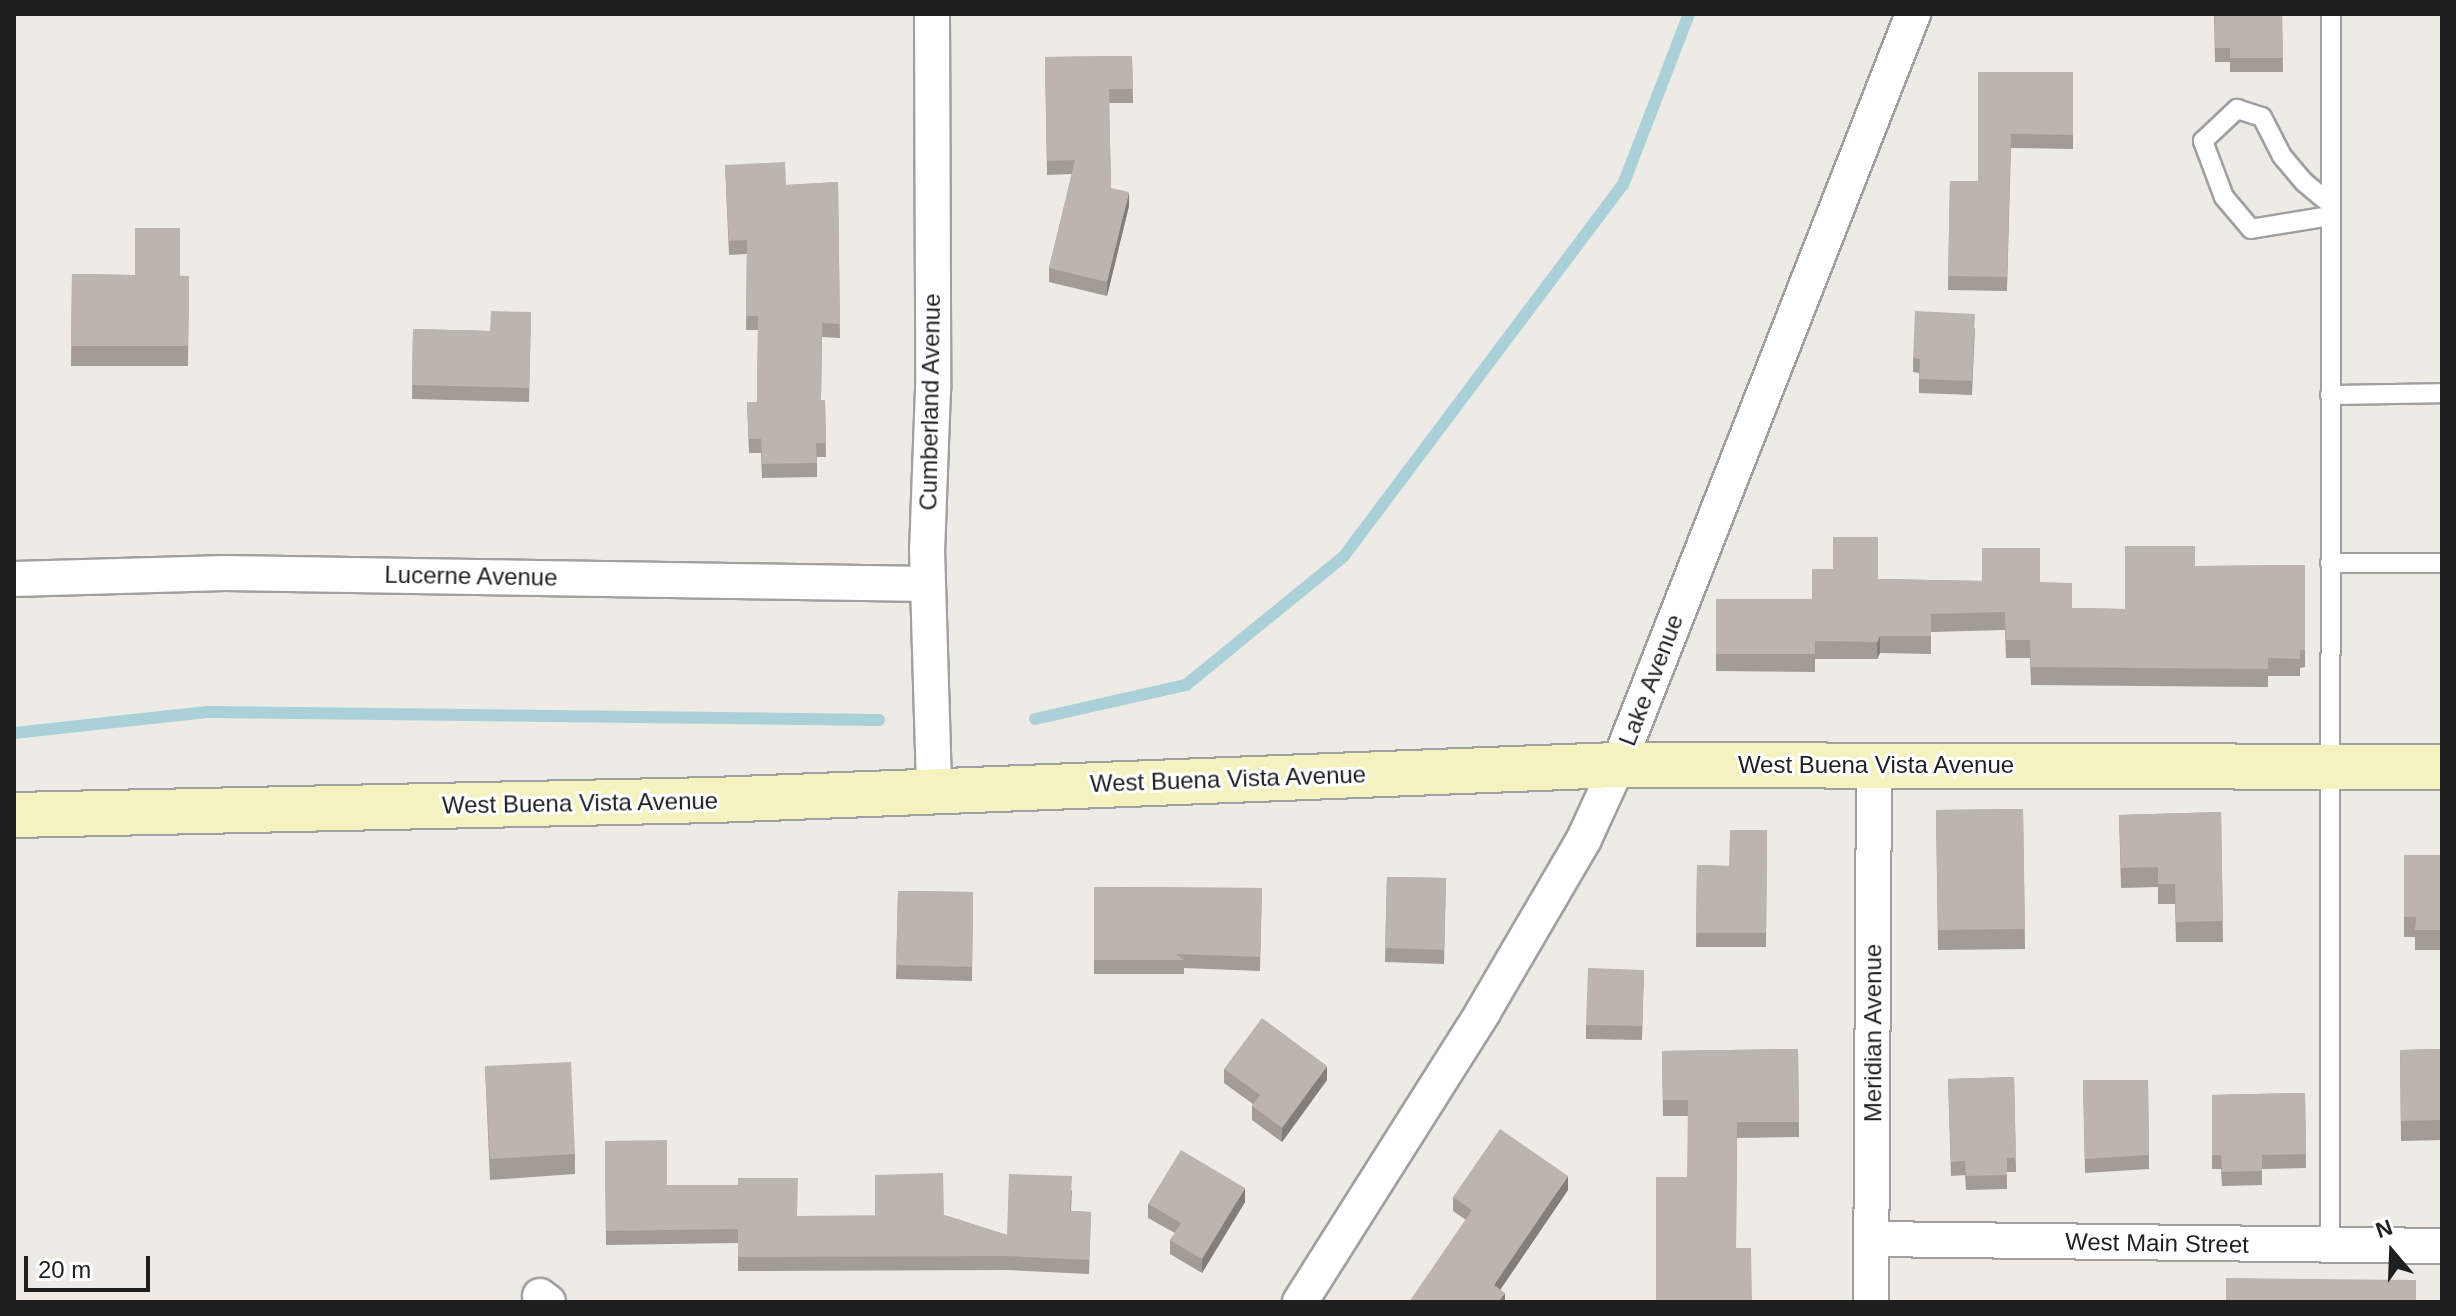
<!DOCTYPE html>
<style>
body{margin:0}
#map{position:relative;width:2456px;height:1316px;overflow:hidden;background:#eeebe6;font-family:Helvetica,sans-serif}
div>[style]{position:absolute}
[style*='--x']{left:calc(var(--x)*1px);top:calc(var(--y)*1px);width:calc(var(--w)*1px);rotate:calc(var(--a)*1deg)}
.stream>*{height:12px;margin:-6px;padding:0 6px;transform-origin:6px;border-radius:6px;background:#aad0d8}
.roads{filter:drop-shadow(2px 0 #a0a0a0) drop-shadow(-2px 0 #a0a0a0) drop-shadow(0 2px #a0a0a0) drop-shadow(0 -2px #a0a0a0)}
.lane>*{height:18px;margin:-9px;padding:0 9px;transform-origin:9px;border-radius:9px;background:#fff}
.street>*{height:34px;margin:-17px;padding:0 17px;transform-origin:17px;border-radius:17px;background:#fff}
.secondary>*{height:44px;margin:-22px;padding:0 22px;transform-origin:22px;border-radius:22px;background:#f4f3bf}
.wall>*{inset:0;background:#a29b96}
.shaded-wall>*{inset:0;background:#847e7a}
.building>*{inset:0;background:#bcb4af}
span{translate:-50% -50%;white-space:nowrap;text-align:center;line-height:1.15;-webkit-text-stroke:6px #fff;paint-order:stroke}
.street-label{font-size:24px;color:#1f1f1f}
.frame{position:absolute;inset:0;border:16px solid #1f1f1f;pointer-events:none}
.north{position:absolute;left:2352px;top:1212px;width:80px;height:80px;-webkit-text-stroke:6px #fff;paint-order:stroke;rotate:341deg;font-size:22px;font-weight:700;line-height:32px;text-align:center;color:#1f1f1f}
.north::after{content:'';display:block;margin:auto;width:28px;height:36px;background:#1f1f1f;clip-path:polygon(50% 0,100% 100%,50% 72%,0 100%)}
.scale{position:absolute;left:24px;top:1256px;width:126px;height:36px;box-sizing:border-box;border:4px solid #1f1f1f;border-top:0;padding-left:10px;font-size:24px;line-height:28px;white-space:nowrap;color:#1f1f1f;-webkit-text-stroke:6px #fff;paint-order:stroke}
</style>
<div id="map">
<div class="stream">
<i style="--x:1035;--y:719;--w:155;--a:-12.7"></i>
<i style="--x:1186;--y:685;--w:204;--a:-39.2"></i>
<i style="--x:1344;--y:556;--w:464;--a:-53.1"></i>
<i style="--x:1623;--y:185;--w:183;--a:-68.9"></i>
<i style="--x:14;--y:733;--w:194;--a:-6.2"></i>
<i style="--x:207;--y:712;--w:672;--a:0.68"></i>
</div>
<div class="roads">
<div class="lane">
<i style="--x:2330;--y:216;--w:80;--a:170.7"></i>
<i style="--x:2251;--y:229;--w:42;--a:-130.2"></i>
<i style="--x:2224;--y:197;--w:60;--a:-110.6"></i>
<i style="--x:2203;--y:141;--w:47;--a:-43.3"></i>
<i style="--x:2237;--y:109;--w:26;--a:18"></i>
<i style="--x:2262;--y:117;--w:44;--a:62.9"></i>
<i style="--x:2282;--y:156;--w:34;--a:50"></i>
<i style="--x:2304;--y:182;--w:34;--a:40"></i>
<i style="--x:2330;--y:395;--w:112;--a:-1"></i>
<i style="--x:2330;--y:563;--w:112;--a:0"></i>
<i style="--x:2330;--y:1245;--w:1231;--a:-89.95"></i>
</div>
<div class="street">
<i style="--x:932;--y:14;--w:375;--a:89.8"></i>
<i style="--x:933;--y:389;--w:160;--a:92.1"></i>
<i style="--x:927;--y:549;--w:240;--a:88.3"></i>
<i style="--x:14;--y:579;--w:211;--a:-1.6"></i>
<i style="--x:225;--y:573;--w:703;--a:0.9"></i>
<i style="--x:1871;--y:1239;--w:571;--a:0.7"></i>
<i style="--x:540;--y:1296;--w:10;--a:37"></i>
<i style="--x:1300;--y:1302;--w:343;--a:-57.7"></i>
<i style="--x:1483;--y:1012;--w:200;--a:-59.7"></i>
<i style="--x:1584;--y:839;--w:81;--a:-65.3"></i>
<i style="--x:1618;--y:765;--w:807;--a:-68.55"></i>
<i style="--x:1871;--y:1302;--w:538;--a:-89.68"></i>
</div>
<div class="secondary">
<i style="--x:14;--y:815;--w:700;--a:-1.23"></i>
<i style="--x:714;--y:800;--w:905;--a:-2.22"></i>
<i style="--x:1618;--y:765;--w:824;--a:0.14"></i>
</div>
</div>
<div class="wall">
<i style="clip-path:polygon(2214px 14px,2282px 14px,2283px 72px,2230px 72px,2230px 62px,2215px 62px)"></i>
<i style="clip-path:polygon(1132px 56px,1133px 103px,1109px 103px,1111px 188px,1129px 206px,1107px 296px,1049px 282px,1049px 268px,1072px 174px,1047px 175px,1045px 57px)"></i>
<i style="clip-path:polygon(1978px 72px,2073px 72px,2073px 149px,2011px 148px,2007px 291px,1948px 290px,1950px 181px,1978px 181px)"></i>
<i style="clip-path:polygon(725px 165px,786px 185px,838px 182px,840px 338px,822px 337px,821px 400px,825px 400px,826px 457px,817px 457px,817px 477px,762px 478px,761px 453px,749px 453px,747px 402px,757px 402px,758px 330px,746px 330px,747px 254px,729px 255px)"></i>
<i style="clip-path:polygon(72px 274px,189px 276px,188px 366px,71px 366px)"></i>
<i style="clip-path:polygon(531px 312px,529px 402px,412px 399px,413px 329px,490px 331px)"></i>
<i style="clip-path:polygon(1975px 328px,1972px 395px,1919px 393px,1919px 373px,1913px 372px,1913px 358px)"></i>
<i style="clip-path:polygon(2305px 565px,2305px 667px,2300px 668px,2300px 676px,2268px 676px,2268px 687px,2031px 685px,2030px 658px,2006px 658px,2005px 630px,1931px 632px,1931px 654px,1880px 653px,1877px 659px,1815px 659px,1815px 672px,1716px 671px,1716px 599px,1812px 599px,1878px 579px,2040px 582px,2072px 608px,2125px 609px,2195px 566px)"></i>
<i style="clip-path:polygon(2023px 809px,2025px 949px,1938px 950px,1936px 810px)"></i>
<i style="clip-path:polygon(2221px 812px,2223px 942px,2176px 942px,2175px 904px,2158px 904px,2158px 887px,2121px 888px,2119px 815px)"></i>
<i style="clip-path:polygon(1767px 830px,1766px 947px,1696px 947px,1697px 865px,1729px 866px)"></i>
<i style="clip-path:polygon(2404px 855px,2442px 855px,2442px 950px,2415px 950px,2415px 937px,2404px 937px)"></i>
<i style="clip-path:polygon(1387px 877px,1446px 878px,1444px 964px,1385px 962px)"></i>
<i style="clip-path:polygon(1094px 887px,1262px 888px,1260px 971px,1184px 968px,1184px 974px,1094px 974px)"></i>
<i style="clip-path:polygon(898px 891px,973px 892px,972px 981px,896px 979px)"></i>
<i style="clip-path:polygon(1644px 970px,1642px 1040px,1586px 1039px,1586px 1025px)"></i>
<i style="clip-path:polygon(1798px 1049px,1799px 1137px,1737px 1138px,1736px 1248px,1752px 1302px,1688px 1116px,1663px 1116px,1662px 1051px)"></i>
<i style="clip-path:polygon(2442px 1049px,2442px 1140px,2401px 1141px,2400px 1050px)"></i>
<i style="clip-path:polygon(485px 1066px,575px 1154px,575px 1174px,490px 1180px)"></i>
<i style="clip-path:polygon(1224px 1069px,1327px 1080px,1282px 1142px,1252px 1120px,1252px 1106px,1253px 1104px,1224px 1083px)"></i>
<i style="clip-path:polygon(2014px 1077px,2016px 1172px,2007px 1172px,2007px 1189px,1966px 1190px,1965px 1175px,1951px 1176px,1948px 1079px)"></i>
<i style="clip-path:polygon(2083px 1080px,2148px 1080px,2149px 1169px,2085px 1173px)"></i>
<i style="clip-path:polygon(2305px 1093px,2306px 1168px,2262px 1169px,2262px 1185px,2222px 1186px,2221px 1169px,2212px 1169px,2212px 1095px)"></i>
<i style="clip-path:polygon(605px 1141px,667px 1185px,797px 1216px,944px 1215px,1007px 1235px,1072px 1190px,1071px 1211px,1091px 1212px,1089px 1274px,1006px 1270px,738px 1271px,738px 1243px,606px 1245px)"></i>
<i style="clip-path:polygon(1568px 1190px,1500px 1290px,1505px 1302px,1466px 1220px,1453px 1211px,1453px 1197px)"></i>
<i style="clip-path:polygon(1245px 1202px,1202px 1273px,1170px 1254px,1170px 1240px,1175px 1233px,1148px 1218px,1148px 1204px)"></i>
</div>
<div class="shaded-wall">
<i style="clip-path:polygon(1129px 192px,1129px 206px,1107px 296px,1107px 282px)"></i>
<i style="clip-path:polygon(1880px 636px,1880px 653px,1877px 659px,1877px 642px)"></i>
<i style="clip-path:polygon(1327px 1066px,1327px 1080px,1282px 1142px,1282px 1128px)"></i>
<i style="clip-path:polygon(1568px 1176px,1568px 1190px,1494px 1299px,1494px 1285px)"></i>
<i style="clip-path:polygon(1245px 1188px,1245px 1202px,1202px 1273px,1202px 1259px)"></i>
<i style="clip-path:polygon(1505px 1293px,1505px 1302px,1498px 1302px)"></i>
</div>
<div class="building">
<i style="clip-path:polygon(2215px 14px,2282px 14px,2283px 58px,2230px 58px,2230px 48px,2215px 48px)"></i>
<i style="clip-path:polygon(1132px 56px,1133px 89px,1109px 89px,1111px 188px,1129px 192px,1107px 282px,1049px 268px,1075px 160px,1047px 161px,1045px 57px)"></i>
<i style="clip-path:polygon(1978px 72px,2073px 72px,2073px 135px,2011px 134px,2007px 277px,1948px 276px,1950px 181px,1978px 181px)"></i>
<i style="clip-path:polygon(785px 162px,786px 185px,838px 182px,840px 324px,822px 323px,821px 400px,825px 400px,826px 443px,816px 443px,817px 463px,762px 464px,761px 439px,749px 439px,747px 402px,757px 402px,758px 316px,746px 316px,747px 240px,729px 241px,725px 165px)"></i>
<i style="clip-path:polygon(135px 228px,180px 228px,180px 276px,189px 276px,188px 346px,71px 346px,72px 274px,135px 275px)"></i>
<i style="clip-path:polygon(491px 311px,531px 312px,529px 388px,412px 385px,413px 329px,490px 331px)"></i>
<i style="clip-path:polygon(1915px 311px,1975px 314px,1972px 381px,1919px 379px,1920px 359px,1913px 358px)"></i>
<i style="clip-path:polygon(1833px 537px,1878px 537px,1878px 579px,1982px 581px,1982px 548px,2040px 548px,2040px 582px,2072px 583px,2072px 608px,2125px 609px,2125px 546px,2195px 546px,2195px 566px,2305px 565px,2305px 650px,2300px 650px,2300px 659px,2268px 658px,2268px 669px,2031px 667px,2030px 640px,2006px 640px,2005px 612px,1931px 614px,1931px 636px,1880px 636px,1877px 642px,1815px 641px,1815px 654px,1716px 654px,1716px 599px,1812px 599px,1812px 569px,1833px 569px)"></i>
<i style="clip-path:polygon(2023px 809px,2025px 929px,1938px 930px,1936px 810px)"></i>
<i style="clip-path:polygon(2221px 812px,2223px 921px,2176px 922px,2175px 884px,2158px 884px,2158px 867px,2121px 868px,2119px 815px)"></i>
<i style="clip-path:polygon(1730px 830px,1767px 830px,1766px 933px,1696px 933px,1697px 865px,1729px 866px)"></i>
<i style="clip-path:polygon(2404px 855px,2442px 855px,2442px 930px,2415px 930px,2416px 917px,2404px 917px)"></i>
<i style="clip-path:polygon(1387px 877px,1446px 878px,1444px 950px,1385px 948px)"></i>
<i style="clip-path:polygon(1094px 887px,1262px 888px,1260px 957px,1176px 954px,1184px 960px,1094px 960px)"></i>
<i style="clip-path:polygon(898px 891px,973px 892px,972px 967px,896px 965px)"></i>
<i style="clip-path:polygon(1588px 968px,1644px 970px,1642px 1026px,1586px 1025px)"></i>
<i style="clip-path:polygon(1262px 1018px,1327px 1066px,1282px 1128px,1252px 1106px,1260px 1095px,1224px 1069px)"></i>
<i style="clip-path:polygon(1798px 1049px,1799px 1122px,1737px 1122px,1736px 1248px,1751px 1248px,1752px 1302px,1656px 1302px,1656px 1177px,1687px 1177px,1688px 1100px,1663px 1100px,1662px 1051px)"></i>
<i style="clip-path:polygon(2442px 1049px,2442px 1120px,2401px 1121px,2400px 1050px)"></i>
<i style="clip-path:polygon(571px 1062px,575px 1154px,490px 1159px,485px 1066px)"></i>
<i style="clip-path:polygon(2014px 1077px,2016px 1158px,2007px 1158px,2007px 1175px,1966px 1176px,1965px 1161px,1951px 1162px,1948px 1079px)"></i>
<i style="clip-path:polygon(2083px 1080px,2148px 1080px,2149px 1155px,2085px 1159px)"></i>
<i style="clip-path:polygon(2305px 1093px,2306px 1154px,2262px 1155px,2262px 1171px,2222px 1172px,2221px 1155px,2212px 1155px,2212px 1095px)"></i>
<i style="clip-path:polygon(1500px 1129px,1568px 1176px,1494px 1285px,1505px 1293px,1498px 1302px,1409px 1302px,1472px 1210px,1453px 1197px)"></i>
<i style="clip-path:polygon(667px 1140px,667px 1185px,738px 1185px,738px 1178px,798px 1178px,797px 1216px,875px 1216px,875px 1175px,943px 1173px,944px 1215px,1007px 1235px,1009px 1174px,1072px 1176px,1070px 1211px,1091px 1212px,1089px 1260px,1006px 1256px,738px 1257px,738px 1229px,606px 1231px,605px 1141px)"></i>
<i style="clip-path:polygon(1181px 1150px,1245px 1188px,1202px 1259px,1170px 1240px,1181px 1223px,1148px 1204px)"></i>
<i style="clip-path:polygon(2226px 1278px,2416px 1280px,2416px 1302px,2226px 1302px)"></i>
</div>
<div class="street-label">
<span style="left:930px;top:402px;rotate:-89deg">Cumberland Avenue</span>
<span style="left:471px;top:576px;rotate:1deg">Lucerne Avenue</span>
<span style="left:1651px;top:680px;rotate:-69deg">Lake Avenue</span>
<span style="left:1876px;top:765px">West Buena Vista Avenue</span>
<span style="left:1228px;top:779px;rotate:-2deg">West Buena Vista Avenue</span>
<span style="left:580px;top:803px;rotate:-1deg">West Buena Vista Avenue</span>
<span style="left:1873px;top:1033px;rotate:-90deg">Meridian Avenue</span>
<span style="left:2157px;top:1243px;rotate:1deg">West Main Street</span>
</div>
<div class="frame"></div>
<div class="north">N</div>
<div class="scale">20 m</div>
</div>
